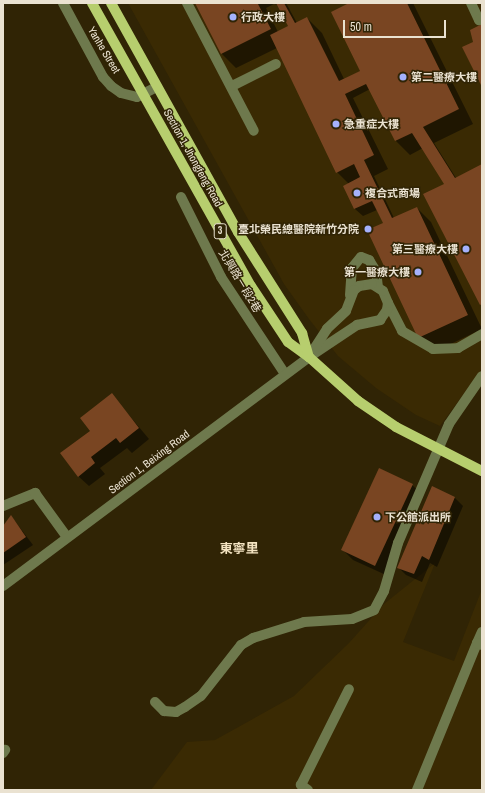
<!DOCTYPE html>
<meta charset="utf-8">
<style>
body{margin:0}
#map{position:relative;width:485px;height:793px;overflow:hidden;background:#302405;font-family:"Archivo Narrow","Noto Sans TC",sans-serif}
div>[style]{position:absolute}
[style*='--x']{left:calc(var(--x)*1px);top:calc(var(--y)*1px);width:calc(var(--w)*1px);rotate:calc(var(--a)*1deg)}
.built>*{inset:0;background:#3a2a03}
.shadow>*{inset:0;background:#0007}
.building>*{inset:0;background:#794522}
.minor>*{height:10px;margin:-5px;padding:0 5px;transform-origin:5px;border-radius:5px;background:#6e794d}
.major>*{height:10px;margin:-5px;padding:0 5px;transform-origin:5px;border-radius:5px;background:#b7ce6e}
.dots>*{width:11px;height:11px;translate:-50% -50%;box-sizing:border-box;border:2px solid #302405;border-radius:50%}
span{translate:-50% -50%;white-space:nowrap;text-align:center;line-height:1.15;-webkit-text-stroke:3px #302405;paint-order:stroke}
.shield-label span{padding:1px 3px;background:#302405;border:1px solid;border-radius:3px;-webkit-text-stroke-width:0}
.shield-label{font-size:10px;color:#eae2d1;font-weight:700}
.poi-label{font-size:11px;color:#eae2d1;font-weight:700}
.left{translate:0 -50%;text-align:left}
.right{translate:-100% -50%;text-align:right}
.street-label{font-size:11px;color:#eae2d1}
.quarter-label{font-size:13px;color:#f3e3c1;font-weight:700}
.frame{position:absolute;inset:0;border:4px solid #eae2d1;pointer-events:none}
.scale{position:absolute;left:343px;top:20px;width:103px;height:18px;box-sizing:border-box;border:2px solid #eae2d1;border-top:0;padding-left:5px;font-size:12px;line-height:14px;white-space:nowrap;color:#eae2d1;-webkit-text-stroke:3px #302405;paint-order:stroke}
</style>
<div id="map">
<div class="built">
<i style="clip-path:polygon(128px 3px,482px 3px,482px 369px,440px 426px,416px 415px,376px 388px,338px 356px,309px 319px,284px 284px)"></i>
<i style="clip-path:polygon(435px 563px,403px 642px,454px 661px,482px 589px,482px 790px,151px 790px,187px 742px,215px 740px,294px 696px,349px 643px,384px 604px)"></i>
</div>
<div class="shadow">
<i style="clip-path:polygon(evenodd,196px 3px,286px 3px,297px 23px,307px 18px,322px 33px,344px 79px,361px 71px,351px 3px,413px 3px,473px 124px,434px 143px,456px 178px,482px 165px,482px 306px,445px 184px,423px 148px,410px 155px,396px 141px,370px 89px,353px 98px,388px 169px,374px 176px,394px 218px,417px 208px,431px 222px,482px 329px,434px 352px,419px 337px,384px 223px,377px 210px,363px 216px,355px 209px,344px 186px,349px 184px,337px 172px,277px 48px,236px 68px,222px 54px,196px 3px,274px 4px,278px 5px,289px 27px,278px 32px,266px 8px,274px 4px)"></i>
<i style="clip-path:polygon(112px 395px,149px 439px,132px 453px,127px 448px,100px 468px,105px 474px,89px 486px,78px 476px,91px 431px)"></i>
<i style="clip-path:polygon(412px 485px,423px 495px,386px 575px,353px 560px,343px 550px)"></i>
<i style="clip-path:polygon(433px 488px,455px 498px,463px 506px,437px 567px,430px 563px,422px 582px,406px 575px,398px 567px)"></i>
<i style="clip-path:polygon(11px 516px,33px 545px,3px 565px,3px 527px)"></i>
</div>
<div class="building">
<i style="clip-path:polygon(195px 3px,260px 3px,258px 4px,271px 29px,221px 54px)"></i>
<i style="clip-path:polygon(276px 3px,284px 3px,295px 23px,307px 17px,339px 81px,360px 71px,331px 12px,349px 3px,407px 3px,459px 109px,423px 127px,455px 178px,482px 164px,482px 304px,480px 305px,423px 194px,444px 184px,412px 133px,395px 141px,366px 84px,345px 94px,374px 155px,364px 160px,392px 218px,417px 207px,468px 315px,418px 338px,367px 230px,383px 223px,372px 201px,354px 209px,343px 186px,360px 177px,354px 164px,336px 173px,270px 35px,288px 26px)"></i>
<i style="clip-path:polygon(482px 24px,482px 87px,462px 47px,473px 42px,470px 30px)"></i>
<i style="clip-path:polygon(112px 393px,139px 428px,120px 443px,116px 438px,91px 457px,95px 463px,78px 477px,60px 453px,90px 431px,80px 418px)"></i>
<i style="clip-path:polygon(379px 468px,413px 484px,375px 566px,341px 550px)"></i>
<i style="clip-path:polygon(432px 486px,455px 497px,429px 560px,422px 556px,414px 574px,397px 568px)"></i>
<i style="clip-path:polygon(11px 515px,26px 537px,3px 553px,3px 526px)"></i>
</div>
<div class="minor">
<i style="--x:63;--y:3;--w:84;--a:61.6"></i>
<i style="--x:103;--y:77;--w:12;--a:48"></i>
<i style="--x:111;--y:86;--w:12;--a:35"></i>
<i style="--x:121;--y:93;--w:16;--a:14"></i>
<i style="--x:137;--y:97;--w:22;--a:-27"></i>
<i style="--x:187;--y:3;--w:144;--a:62.4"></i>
<i style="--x:471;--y:3;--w:19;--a:65"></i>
<i style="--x:479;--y:20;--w:3;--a:-18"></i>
<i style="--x:232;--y:86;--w:49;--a:-26.6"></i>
<i style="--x:181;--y:197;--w:89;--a:63.4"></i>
<i style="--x:221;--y:277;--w:116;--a:56.6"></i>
<i style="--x:350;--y:295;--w:27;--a:-86"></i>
<i style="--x:352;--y:268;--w:14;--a:-51"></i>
<i style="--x:361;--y:257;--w:9;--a:21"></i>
<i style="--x:369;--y:260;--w:13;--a:58"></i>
<i style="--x:376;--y:271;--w:16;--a:83"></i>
<i style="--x:388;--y:303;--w:31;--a:63"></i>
<i style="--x:402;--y:331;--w:36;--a:30"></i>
<i style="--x:433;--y:349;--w:25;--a:-2"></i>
<i style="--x:458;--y:348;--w:28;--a:-30"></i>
<i style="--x:3;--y:506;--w:35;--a:-22"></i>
<i style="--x:35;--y:493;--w:54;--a:54"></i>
<i style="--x:3;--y:586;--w:382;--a:-36.8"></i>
<i style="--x:309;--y:357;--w:58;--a:-33.7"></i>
<i style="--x:357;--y:325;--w:24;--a:-12"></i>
<i style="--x:380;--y:320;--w:12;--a:-55"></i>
<i style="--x:387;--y:310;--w:7;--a:-82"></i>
<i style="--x:388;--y:303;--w:13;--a:-113"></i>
<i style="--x:383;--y:291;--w:13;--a:-148"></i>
<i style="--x:372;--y:284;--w:13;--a:171"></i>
<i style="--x:359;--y:286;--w:6;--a:141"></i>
<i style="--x:354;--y:290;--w:22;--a:111"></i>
<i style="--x:346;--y:311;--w:26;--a:137"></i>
<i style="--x:327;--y:329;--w:33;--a:123"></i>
<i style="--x:477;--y:643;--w:12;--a:-66"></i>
<i style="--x:155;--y:702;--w:13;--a:45"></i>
<i style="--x:164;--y:711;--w:12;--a:5"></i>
<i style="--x:176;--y:712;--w:10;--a:-29"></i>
<i style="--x:185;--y:707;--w:19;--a:-35"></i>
<i style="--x:201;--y:696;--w:65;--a:-51.9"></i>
<i style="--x:241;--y:645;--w:14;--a:-30"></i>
<i style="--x:253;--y:638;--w:53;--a:-17.4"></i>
<i style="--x:304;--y:622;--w:48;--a:-3.6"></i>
<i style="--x:352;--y:619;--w:24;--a:-22"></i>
<i style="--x:374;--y:610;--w:21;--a:-62"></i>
<i style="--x:384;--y:591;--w:50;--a:-73.7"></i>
<i style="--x:398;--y:543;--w:129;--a:-66.8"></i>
<i style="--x:449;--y:424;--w:58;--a:-55.5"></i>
<i style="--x:3;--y:753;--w:4;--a:-56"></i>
<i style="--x:308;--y:790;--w:9;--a:-144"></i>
<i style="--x:301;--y:785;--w:107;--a:-63.4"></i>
<i style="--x:417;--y:790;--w:159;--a:-67.8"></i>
<i style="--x:477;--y:643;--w:5;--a:22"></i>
</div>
<div class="major">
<i style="--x:92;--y:3;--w:325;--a:60.7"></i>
<i style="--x:251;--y:286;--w:67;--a:56.5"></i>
<i style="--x:288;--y:342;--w:26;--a:36"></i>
<i style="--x:309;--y:357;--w:66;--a:41.9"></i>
<i style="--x:358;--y:401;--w:46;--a:34.4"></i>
<i style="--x:396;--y:427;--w:97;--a:27.1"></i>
<i style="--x:111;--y:3;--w:262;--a:61"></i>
<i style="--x:238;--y:232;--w:120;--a:57.6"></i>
<i style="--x:302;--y:333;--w:25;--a:74"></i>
</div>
<div class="dots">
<i style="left:233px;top:17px;background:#a5b1fc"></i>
<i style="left:403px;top:77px;background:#a5b1fc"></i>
<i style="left:336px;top:124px;background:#a5b1fc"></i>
<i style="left:357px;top:193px;background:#a5b1fc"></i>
<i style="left:368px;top:229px;background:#a5b1fc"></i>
<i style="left:466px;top:249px;background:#a5b1fc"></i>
<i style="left:418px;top:272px;background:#a5b1fc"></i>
<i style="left:377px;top:517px;background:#a5b1fc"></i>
</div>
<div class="shield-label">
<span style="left:220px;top:231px">3</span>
</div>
<div class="poi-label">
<span class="left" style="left:241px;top:17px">行政大樓</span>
<span class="left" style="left:411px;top:77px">第二醫療大樓</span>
<span class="left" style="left:344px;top:124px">急重症大樓</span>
<span class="left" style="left:365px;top:193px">複合式商場</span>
<span class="right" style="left:359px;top:229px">臺北榮民總醫院新竹分院</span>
<span class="right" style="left:458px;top:249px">第三醫療大樓</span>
<span class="right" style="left:410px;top:272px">第一醫療大樓</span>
<span class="left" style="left:385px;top:517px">下公館派出所</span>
</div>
<div class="street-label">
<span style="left:104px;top:50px;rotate:59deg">Yanhe Street</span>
<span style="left:193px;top:158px;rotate:61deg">Section 1, Jhongfeng Road</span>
<span style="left:240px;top:281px;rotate:59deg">北興路ㄧ段2巷</span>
<span style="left:149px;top:462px;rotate:-37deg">Section 1, Beixing Road</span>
</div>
<div class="quarter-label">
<span style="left:239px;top:549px">東寧里</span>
</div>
<div class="frame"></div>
<div class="scale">50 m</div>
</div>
